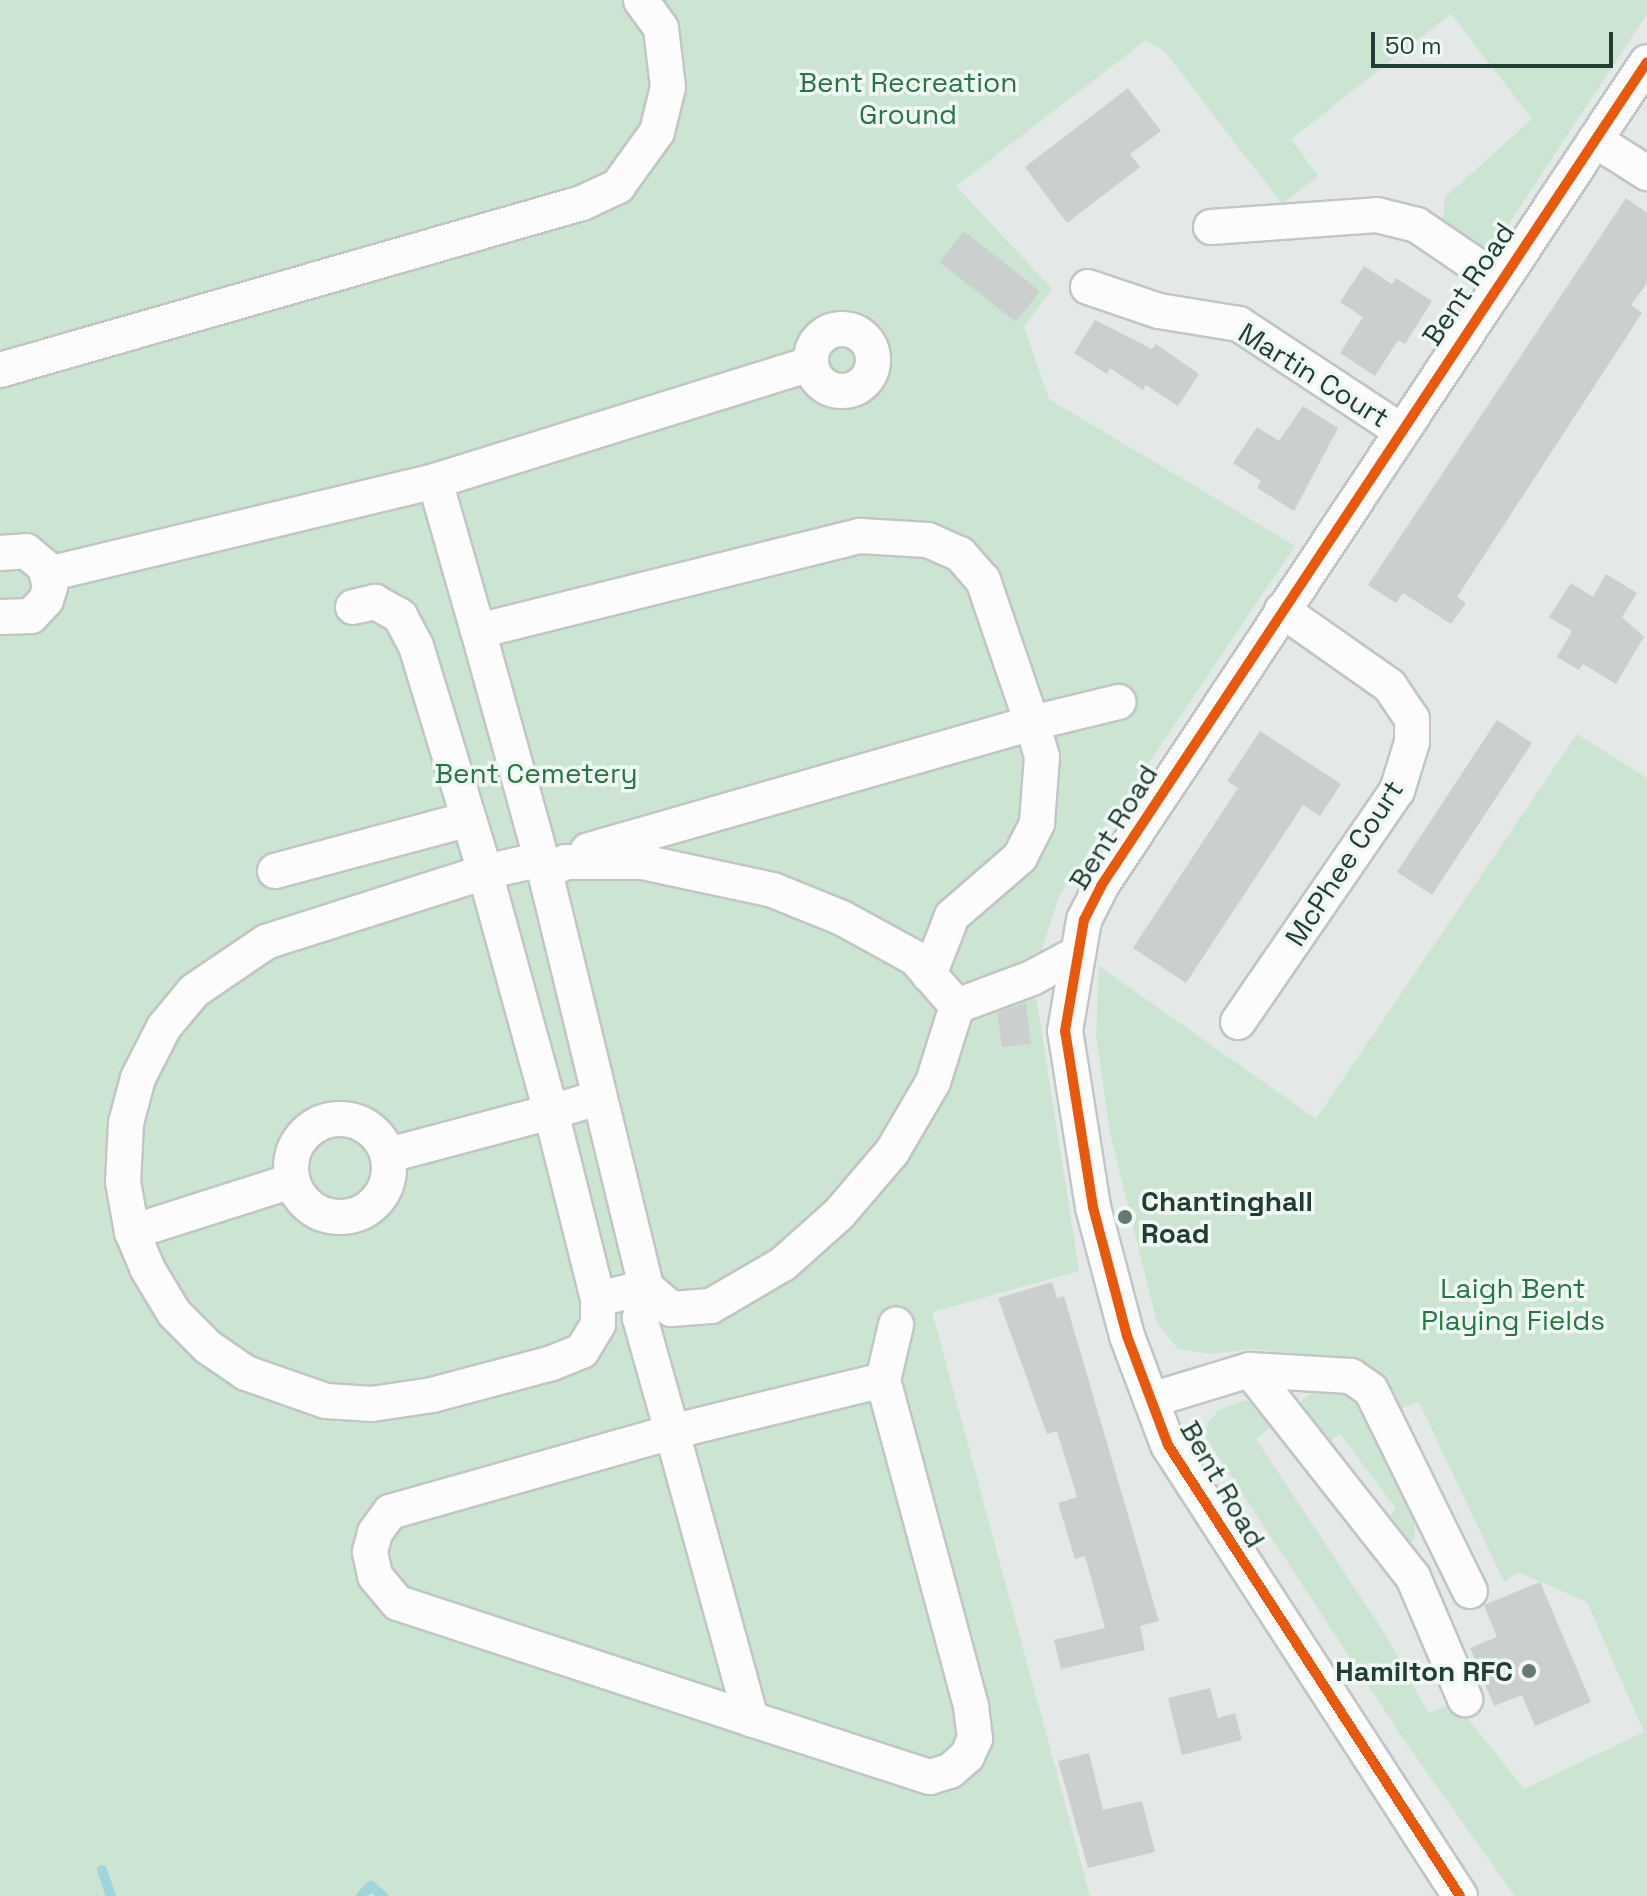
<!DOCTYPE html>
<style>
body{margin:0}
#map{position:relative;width:1647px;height:1896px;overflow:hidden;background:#e4e9e7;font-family:"Space Grotesk",sans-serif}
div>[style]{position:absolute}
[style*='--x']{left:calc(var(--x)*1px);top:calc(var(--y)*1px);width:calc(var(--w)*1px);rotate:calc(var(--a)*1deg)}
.green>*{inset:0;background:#cce4d2}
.stream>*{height:10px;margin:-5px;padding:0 5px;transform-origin:5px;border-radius:5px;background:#a2d5da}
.building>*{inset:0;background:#cbd0ce}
.roads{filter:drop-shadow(2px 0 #c1c6c4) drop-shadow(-2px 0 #c1c6c4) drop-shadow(0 2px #c1c6c4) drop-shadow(0 -2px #c1c6c4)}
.minor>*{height:34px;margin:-17px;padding:0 17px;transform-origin:17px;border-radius:17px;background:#fbfcfb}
.minor>.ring{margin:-17px;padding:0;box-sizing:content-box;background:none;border:34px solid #fbfcfb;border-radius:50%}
.cycleway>*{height:10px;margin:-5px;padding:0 5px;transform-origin:5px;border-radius:5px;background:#e8590c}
.dots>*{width:22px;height:22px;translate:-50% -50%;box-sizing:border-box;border:4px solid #f1f9f5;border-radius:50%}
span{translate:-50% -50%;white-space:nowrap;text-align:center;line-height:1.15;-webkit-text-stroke:7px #f1f9f5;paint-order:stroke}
.park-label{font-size:28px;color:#277743}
.street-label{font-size:28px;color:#203e34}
.poi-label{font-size:28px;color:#203e34;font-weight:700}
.left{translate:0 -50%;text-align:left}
.right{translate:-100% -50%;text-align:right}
.scale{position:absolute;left:1371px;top:32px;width:242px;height:36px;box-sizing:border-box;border:4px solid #203e34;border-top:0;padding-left:10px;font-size:24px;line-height:28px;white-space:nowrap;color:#203e34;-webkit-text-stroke:6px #f1f9f5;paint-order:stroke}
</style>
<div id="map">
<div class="green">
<i style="clip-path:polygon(0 0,1647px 0,1647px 14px,1487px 257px,1443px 219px,1445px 197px,1532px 119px,1451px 14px,1291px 139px,1318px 176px,1282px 204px,1165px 52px,1146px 40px,956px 186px,1052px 289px,1024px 327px,1049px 399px,1295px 546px,1059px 896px,1033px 977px,1079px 1271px,932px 1312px,1090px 1896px,0 1896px)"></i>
<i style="clip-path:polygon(1577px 734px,1647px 778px,1647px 1896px,1515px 1896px,1406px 1743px,1206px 1438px,1208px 1423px,1219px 1410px,1246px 1400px,1280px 1419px,1256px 1439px,1387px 1637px,1428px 1713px,1455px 1702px,1524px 1789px,1644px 1732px,1587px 1602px,1518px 1572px,1504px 1582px,1419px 1402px,1398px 1410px,1382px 1380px,1351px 1360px,1251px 1349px,1213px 1354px,1178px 1349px,1157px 1323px,1110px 1133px,1096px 1034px,1099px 966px,1316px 1119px)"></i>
<i style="clip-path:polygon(1336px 1388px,1351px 1393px,1368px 1410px,1413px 1510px,1415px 1537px,1408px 1546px,1380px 1525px,1396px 1509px,1340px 1434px,1322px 1447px,1295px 1407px,1311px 1393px)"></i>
</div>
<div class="stream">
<i style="--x:102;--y:1870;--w:28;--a:71"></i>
<i style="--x:361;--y:1896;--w:14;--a:-45"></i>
<i style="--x:371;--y:1886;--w:16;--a:40"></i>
</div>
<div class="building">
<i style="clip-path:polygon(1128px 88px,1161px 131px,1130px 154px,1140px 167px,1067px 223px,1025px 167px)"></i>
<i style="clip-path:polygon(1626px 198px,1647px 213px,1647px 283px,1631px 305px,1642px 313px,1457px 597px,1466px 603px,1451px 624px,1403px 593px,1396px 603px,1368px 585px)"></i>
<i style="clip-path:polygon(964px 231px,1040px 291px,1016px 322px,939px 262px)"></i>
<i style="clip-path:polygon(1364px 266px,1392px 284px,1396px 278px,1432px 301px,1405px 344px,1398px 340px,1375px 376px,1340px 353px,1363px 317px,1340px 302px)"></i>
<i style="clip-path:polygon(1095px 320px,1152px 349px,1156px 344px,1199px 374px,1178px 406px,1146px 385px,1143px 390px,1110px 368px,1107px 374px,1074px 353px)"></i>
<i style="clip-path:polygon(1303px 406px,1338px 428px,1294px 511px,1257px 488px,1261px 481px,1233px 463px,1257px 427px,1279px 441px)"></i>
<i style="clip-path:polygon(1606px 574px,1637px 593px,1622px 617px,1644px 637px,1616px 684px,1583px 664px,1579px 670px,1557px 657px,1572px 631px,1549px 617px,1571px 583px,1593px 597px)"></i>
<i style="clip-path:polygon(1497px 720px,1532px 743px,1432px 895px,1397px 872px)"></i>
<i style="clip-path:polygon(1260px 731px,1341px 784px,1320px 816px,1303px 805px,1186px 983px,1133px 948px,1238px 788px,1227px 781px)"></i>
<i style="clip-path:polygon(1026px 1003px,1031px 1044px,1002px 1047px,997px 1012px)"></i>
<i style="clip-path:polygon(1052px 1282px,1057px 1298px,1064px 1296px,1159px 1621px,1140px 1626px,1145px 1650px,1061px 1669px,1054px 1640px,1105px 1628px,1085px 1556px,1075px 1559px,1058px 1503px,1077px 1497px,1057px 1431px,1047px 1434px,998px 1298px)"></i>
<i style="clip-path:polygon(1540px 1582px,1591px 1702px,1535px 1726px,1522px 1695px,1494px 1706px,1470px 1648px,1497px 1637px,1484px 1605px)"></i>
<i style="clip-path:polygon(1210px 1688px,1218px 1718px,1235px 1713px,1242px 1740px,1182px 1755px,1168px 1698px)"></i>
<i style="clip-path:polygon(1089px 1753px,1103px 1810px,1142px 1801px,1155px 1852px,1088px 1868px,1058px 1761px)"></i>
</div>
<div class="roads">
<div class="minor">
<i style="--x:1595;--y:140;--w:62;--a:32.4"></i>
<i style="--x:1211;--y:227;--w:166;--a:-4.1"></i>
<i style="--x:1377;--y:215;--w:41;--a:14"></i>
<i style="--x:1417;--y:225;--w:99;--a:34.3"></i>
<i style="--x:1088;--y:287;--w:75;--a:18.7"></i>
<i style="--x:1159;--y:311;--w:81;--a:9.2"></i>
<i style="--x:1239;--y:324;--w:193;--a:33.4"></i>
<i class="ring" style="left:811px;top:329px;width:28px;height:28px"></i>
<i style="--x:0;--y:370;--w:605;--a:-16.01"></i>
<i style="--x:582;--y:203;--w:40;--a:-25"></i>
<i style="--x:618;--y:186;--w:67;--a:-54.2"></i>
<i style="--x:657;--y:132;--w:46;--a:-76.3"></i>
<i style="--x:668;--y:87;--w:59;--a:-96.8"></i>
<i style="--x:661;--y:28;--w:34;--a:-126"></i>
<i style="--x:0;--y:553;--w:26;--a:-4"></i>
<i style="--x:26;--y:551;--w:25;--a:40"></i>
<i style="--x:45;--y:567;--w:21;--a:76"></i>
<i style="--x:50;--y:587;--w:14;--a:107"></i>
<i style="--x:46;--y:600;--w:22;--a:133"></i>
<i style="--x:31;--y:616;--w:31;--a:178"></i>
<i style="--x:48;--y:574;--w:398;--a:-13.5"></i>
<i style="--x:353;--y:607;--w:23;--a:-13"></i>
<i style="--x:375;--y:602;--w:29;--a:29"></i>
<i style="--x:400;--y:616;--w:34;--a:62"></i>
<i style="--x:416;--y:646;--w:236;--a:73"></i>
<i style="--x:485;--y:872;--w:230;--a:162.3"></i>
<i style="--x:266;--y:942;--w:87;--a:145.8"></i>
<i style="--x:194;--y:991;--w:47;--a:129.8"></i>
<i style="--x:164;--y:1027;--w:57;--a:117"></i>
<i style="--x:138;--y:1078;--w:47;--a:104.9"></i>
<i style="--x:126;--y:1123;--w:59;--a:92.9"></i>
<i style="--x:123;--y:1182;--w:51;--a:79.8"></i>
<i style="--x:132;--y:1232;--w:39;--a:67"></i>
<i style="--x:147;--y:1268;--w:52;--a:59"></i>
<i style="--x:174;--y:1313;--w:48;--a:45"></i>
<i style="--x:208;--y:1347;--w:46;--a:34.4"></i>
<i style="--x:246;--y:1373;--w:85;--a:19.3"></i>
<i style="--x:326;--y:1401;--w:46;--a:3.7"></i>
<i style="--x:372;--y:1404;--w:61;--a:-8.5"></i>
<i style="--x:432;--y:1395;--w:124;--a:-14.9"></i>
<i style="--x:552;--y:1363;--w:32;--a:-22"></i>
<i style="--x:582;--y:1351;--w:31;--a:-59"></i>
<i style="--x:598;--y:1324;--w:25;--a:-90"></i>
<i style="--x:478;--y:631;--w:156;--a:-106"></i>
<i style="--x:435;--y:481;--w:393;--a:-17.3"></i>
<i style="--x:275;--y:871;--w:198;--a:-15"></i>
<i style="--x:545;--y:872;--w:250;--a:-105.5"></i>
<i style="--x:478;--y:631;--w:394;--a:-14"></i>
<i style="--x:860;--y:536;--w:68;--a:3.4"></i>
<i style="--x:928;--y:540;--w:35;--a:24"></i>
<i style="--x:960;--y:554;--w:35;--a:49"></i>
<i style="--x:983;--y:580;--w:151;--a:71.1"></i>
<i style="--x:1032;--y:723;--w:462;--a:164"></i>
<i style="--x:929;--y:975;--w:63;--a:-68.7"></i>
<i style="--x:952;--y:916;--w:90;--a:-40.9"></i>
<i style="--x:1020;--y:857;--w:38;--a:-63"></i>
<i style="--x:1037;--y:823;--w:66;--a:-85.7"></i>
<i style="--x:1042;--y:757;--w:35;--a:-106"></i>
<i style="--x:1032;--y:723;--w:89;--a:-13.7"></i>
<i style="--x:957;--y:1006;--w:64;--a:-131.2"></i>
<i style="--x:915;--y:958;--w:83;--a:-151.3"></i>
<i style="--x:842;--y:918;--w:74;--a:-157.9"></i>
<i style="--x:773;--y:890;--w:134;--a:-167.9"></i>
<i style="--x:642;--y:862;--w:76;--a:180"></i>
<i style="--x:566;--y:862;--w:23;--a:155"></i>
<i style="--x:545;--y:872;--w:427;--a:76.3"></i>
<i style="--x:646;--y:1287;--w:33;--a:41"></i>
<i style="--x:671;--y:1309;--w:40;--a:-4.3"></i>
<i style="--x:711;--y:1306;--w:83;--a:-30.3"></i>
<i style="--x:783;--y:1264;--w:75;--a:-41.8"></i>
<i style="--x:839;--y:1214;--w:82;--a:-49.5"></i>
<i style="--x:892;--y:1152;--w:81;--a:-59.6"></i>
<i style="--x:933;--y:1082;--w:80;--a:-72.5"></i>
<i style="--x:957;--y:1006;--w:80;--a:-20.5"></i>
<i style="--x:1032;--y:978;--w:50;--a:-28.6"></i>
<i style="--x:1238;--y:1022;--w:280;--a:-55.5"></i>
<i style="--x:1397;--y:791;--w:51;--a:-73"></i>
<i style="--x:1412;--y:742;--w:23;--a:-90"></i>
<i style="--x:1412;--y:719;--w:40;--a:-124"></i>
<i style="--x:1390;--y:686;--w:132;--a:-144.9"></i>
<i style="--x:598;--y:1098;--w:49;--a:163.4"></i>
<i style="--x:551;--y:1112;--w:193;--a:75.9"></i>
<i style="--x:598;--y:1299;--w:49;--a:-14"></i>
<i style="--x:646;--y:1287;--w:32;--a:101"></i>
<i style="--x:640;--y:1318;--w:118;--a:74.3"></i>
<i style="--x:672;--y:1432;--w:298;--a:74.6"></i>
<i style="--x:751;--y:1719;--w:188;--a:18"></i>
<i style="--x:930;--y:1777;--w:21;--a:-17"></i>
<i style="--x:950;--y:1771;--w:23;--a:-41"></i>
<i style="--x:967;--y:1756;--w:19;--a:-65"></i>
<i style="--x:975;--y:1739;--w:33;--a:-97"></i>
<i style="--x:971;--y:1706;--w:338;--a:-105.1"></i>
<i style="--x:883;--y:1380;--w:217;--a:166.2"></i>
<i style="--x:672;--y:1432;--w:293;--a:164.2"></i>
<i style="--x:390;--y:1512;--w:26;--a:126"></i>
<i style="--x:375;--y:1533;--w:20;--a:105"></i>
<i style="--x:370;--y:1552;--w:25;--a:78"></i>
<i style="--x:375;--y:1576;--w:35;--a:50"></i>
<i style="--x:398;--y:1603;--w:372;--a:18.2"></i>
<i class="ring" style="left:291px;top:1119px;width:64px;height:64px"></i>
<i style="--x:389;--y:1155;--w:168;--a:-14.9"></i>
<i style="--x:551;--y:1112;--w:249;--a:-105.4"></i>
<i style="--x:485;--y:872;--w:58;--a:-12.8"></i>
<i style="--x:132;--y:1232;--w:168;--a:-17.7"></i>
<i style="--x:1250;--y:1370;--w:263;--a:51.8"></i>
<i style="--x:1413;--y:1577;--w:133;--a:66.9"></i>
<i style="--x:883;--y:1380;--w:57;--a:-76.7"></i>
<i style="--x:1151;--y:1400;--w:103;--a:-16.9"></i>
<i style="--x:1250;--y:1370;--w:101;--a:3.4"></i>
<i style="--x:1351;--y:1376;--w:24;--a:35"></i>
<i style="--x:1371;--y:1390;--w:224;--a:63.8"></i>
<i style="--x:1460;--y:1896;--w:537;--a:-122.92"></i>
<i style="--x:1168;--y:1445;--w:116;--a:-110.6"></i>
<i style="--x:1127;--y:1336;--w:133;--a:-104.8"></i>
<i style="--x:1093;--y:1207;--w:178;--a:-99"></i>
<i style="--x:1065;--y:1031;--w:113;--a:-80.3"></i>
<i style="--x:1084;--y:920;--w:38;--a:-63"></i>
<i style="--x:1101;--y:886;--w:988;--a:-56.47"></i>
</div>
</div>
<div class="cycleway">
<i style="--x:1460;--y:1896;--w:537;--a:-122.92"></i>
<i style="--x:1168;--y:1445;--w:116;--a:-110.6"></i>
<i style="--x:1127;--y:1336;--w:133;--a:-104.8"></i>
<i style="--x:1093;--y:1207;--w:178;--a:-99"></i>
<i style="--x:1065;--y:1031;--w:113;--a:-80.3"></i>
<i style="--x:1084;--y:920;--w:38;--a:-63"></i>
<i style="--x:1101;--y:886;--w:988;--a:-56.47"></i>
</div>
<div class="dots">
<i style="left:1125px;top:1217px;background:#657a73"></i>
<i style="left:1529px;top:1671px;background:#657a73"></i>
</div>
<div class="park-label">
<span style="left:908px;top:98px">Bent Recreation<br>Ground</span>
<span style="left:536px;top:773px">Bent Cemetery</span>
<span style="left:1513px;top:1304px">Laigh Bent<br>Playing Fields</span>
</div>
<div class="street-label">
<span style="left:1468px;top:284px;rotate:-56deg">Bent Road</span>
<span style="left:1314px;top:375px;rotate:32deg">Martin Court</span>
<span style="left:1113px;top:827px;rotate:-58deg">Bent Road</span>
<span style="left:1344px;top:863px;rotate:-57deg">McPhee Court</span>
<span style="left:1223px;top:1484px;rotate:60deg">Bent Road</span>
</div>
<div class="poi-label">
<span class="left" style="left:1141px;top:1217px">Chantinghall<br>Road</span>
<span class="right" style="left:1513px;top:1671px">Hamilton RFC</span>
</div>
<div class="scale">50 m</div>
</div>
